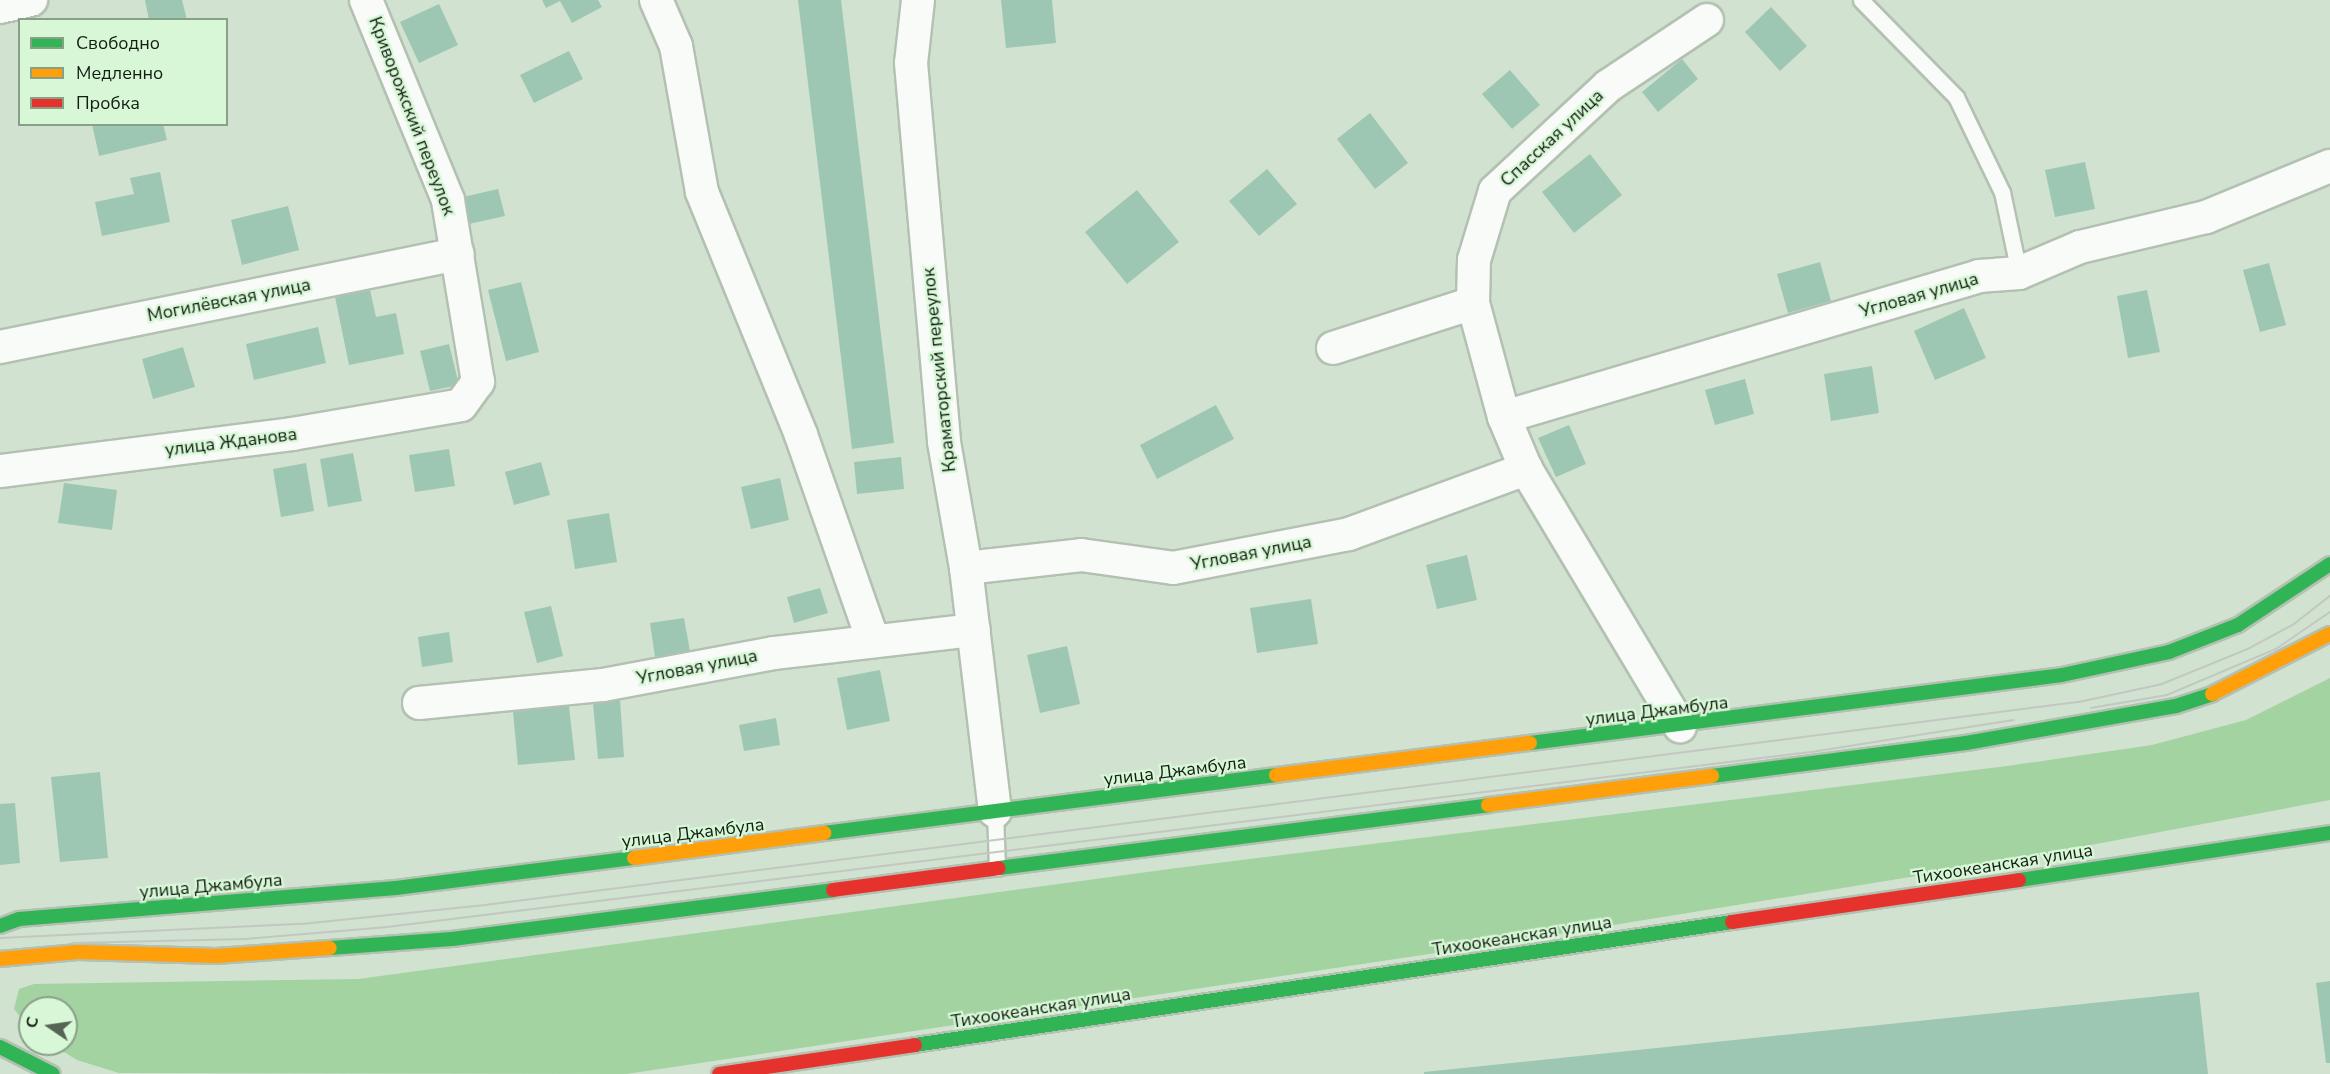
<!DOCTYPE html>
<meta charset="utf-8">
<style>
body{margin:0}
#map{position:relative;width:2330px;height:1074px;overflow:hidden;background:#d1e2d0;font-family:"Nunito Sans",sans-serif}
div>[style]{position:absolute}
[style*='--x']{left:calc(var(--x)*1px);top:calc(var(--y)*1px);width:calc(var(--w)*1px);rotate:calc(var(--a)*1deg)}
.green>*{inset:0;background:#a2d3a1}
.building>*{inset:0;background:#9ec7b3}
.roads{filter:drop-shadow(2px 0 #b3c0b2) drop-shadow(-2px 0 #b3c0b2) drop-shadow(0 2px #b3c0b2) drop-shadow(0 -2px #b3c0b2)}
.lane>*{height:15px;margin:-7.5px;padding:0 7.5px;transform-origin:7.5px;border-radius:7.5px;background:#f8fbf8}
.street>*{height:32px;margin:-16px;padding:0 16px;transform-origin:16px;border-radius:16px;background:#f8fbf8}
.fast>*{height:14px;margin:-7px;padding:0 7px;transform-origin:7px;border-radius:7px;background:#30b455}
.slow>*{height:14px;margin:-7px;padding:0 7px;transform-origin:7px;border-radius:7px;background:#ff9f0a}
.jam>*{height:14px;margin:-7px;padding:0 7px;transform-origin:7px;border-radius:7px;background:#e5322d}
.tram>*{height:1.5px;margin:-0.75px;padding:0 0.75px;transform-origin:0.75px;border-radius:0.75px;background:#c3c7c2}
span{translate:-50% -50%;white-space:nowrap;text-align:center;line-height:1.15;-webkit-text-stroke:4.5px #d7f7d6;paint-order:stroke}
.street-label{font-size:18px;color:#131e13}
.legend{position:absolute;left:18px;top:18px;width:210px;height:108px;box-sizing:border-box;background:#d7f7d6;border:2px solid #89a088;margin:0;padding:8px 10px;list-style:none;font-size:18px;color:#131e13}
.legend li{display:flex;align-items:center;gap:12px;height:30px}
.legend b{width:30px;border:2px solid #89a088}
.north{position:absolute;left:18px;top:996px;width:60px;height:60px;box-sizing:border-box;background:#d7f7d6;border:2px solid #89a088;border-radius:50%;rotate:283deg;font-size:16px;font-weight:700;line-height:24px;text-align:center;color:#131e13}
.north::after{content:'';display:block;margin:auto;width:21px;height:27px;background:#566355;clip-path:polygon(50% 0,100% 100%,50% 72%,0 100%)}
</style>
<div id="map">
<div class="green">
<i style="clip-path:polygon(2330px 678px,2330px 800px,1990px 864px,1503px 943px,626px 1074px,119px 1073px,77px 1060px,51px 1044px,66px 1044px,66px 1008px,30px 1008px,30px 1029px,14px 1009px,19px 989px,34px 984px,358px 979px,1177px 868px,2007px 766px,2152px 745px,2246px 720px)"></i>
</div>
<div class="building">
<i style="clip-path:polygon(145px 0,182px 0,187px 20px,149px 20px)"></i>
<i style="clip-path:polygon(542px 0,598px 0,602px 7px,572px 23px,560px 1px,546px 8px)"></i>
<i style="clip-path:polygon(798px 0,841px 0,894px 443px,852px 449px)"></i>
<i style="clip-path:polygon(1001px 0,1052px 0,1056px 43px,1006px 48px)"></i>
<i style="clip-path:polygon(439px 4px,458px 45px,419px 63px,400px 22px)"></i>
<i style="clip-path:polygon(1771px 7px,1807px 46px,1780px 71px,1745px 32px)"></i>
<i style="clip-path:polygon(569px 51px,583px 79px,534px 103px,520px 75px)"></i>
<i style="clip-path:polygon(1682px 59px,1698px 79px,1658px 112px,1642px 92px)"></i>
<i style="clip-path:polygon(1510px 70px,1540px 105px,1512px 129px,1482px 94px)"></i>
<i style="clip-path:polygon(1370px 113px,1408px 163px,1375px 189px,1337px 139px)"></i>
<i style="clip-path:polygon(92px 124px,163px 124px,167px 140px,99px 156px)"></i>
<i style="clip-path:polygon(1590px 154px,1622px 195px,1574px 233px,1542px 192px)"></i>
<i style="clip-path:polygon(2085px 162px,2095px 209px,2055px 217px,2045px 170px)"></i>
<i style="clip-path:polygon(1267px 169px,1297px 204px,1259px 236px,1229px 201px)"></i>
<i style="clip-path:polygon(160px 172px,170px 222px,102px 236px,95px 202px,134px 194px,130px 178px)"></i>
<i style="clip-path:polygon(498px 189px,505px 216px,469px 224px,463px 197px)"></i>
<i style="clip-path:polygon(1137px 190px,1179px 242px,1127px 284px,1085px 232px)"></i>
<i style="clip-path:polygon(288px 206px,299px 250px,242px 265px,231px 220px)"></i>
<i style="clip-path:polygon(1820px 262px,1831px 301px,1788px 313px,1777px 274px)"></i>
<i style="clip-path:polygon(2269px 263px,2286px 325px,2260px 332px,2243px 270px)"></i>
<i style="clip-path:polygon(521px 282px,539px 352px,506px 361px,488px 290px)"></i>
<i style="clip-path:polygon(370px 290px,376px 317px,396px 313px,404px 354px,349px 365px,335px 297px)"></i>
<i style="clip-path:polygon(2147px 290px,2160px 352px,2128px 358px,2117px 296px)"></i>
<i style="clip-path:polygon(1964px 308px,1986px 358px,1935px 380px,1914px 331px)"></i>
<i style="clip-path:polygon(318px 327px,326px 363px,254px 380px,246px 344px)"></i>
<i style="clip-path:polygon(449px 344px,459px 385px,430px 391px,420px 351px)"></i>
<i style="clip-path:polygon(183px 347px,195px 387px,153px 399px,142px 359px)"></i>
<i style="clip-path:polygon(1872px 366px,1879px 413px,1831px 421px,1824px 374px)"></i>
<i style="clip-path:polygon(1745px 379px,1754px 414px,1715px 425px,1705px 390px)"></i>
<i style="clip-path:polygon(1216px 405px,1234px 439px,1157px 479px,1140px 445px)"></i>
<i style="clip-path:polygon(1569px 425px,1586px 464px,1556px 477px,1538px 438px)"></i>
<i style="clip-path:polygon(449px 449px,455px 486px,415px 492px,409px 455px)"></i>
<i style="clip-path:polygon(353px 453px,362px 501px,328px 507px,320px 459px)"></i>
<i style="clip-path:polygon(901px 457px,904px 489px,857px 494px,854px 462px)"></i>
<i style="clip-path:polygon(541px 462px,550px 495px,514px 505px,505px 472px)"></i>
<i style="clip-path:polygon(306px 463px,314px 511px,281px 517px,273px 469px)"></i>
<i style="clip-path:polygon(780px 478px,789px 520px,751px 529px,741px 487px)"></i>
<i style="clip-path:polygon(64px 483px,117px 490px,112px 530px,58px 523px)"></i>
<i style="clip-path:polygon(609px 513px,617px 562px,575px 569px,567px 520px)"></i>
<i style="clip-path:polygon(1467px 555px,1477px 600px,1437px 609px,1426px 565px)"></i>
<i style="clip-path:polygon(820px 588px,828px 613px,794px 623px,787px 597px)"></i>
<i style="clip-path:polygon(1311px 599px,1318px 644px,1257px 653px,1250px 608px)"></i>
<i style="clip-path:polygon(551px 606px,563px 656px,537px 663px,524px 612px)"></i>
<i style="clip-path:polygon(684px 618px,690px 651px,655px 657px,650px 623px)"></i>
<i style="clip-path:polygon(449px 632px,453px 662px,422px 667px,418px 637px)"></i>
<i style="clip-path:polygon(1067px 646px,1080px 704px,1040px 713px,1027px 655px)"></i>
<i style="clip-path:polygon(880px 670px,890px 721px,847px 730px,837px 678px)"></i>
<i style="clip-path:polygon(620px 700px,624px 757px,598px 759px,593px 703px)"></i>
<i style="clip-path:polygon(569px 706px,575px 760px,518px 765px,513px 712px)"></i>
<i style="clip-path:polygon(776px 718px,780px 745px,744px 751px,739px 725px)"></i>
<i style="clip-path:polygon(100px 772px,108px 858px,60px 862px,51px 777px)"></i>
<i style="clip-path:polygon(15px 803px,20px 863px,0 865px,0 804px)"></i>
<i style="clip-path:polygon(2330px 981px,2330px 1063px,2326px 1063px,2316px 983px)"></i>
<i style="clip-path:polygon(2199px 992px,2208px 1074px,1424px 1074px,1424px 1072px)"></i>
</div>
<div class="roads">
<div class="lane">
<i style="--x:1861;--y:0;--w:136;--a:45.6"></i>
<i style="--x:1956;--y:97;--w:106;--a:64.2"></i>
<i style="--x:2002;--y:192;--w:83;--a:78.1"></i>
<i style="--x:995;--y:811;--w:57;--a:88"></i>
</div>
<div class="street">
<i style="--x:656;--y:0;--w:50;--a:66.5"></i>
<i style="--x:676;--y:46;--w:148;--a:79.9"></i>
<i style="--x:702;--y:192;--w:262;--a:67.8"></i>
<i style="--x:801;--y:435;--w:218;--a:70.7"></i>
<i style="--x:918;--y:0;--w:63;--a:96.3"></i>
<i style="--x:911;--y:63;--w:380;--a:85"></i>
<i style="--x:944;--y:442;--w:128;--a:80.1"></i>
<i style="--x:966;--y:568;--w:245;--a:83.2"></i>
<i style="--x:0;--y:7;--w:32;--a:-13"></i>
<i style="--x:1473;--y:303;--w:118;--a:74.8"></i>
<i style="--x:1504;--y:417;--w:56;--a:67.1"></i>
<i style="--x:1526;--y:469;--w:300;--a:59.1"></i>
<i style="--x:0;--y:347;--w:467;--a:-11.5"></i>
<i style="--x:1333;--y:348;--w:147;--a:-17.8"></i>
<i style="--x:1473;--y:303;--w:43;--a:-88.7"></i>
<i style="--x:1474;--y:260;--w:72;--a:-73.1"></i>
<i style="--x:1495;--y:191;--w:154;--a:-42.9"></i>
<i style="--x:1608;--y:86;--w:119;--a:-33.7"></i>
<i style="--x:1504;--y:417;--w:495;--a:-16.5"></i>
<i style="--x:1979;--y:276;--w:40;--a:-4.3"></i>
<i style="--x:2019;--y:273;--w:66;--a:-23.1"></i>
<i style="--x:2080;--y:247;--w:130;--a:-13.4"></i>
<i style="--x:2206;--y:217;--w:134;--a:-22.4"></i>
<i style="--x:0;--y:471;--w:294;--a:-7.2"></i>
<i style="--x:292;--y:434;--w:171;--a:-9.7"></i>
<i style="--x:461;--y:405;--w:29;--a:-54"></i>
<i style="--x:478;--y:382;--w:184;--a:-99.4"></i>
<i style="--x:448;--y:200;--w:216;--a:-112.3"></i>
<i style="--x:966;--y:568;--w:116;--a:-6.4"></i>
<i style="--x:1081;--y:555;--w:93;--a:8"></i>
<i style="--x:1173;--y:568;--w:179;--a:-10.9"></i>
<i style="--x:1349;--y:534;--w:189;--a:-20.2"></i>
<i style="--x:419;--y:703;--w:185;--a:-5.6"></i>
<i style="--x:603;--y:685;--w:174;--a:-10.6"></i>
<i style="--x:774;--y:653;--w:201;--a:-6.6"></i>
</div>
<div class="fast">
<i style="--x:1530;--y:743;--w:536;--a:-7.28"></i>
<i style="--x:2062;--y:675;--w:109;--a:-12.1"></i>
<i style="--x:2169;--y:652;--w:74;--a:-21.4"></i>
<i style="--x:2238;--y:625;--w:110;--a:-33.5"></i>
<i style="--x:1712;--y:776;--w:256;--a:-7.4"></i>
<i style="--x:1966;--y:743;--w:213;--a:-10"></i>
<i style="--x:2176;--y:706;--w:38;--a:-18"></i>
<i style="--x:824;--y:833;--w:456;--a:-7.3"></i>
<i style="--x:999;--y:868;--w:493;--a:-7.3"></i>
<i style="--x:2019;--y:880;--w:315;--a:-8.6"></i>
<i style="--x:0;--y:926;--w:20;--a:-20"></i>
<i style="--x:19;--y:919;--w:378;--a:-4.7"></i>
<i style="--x:396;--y:888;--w:240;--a:-7.2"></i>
<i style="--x:330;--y:948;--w:122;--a:-4.2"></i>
<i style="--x:452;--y:939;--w:384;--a:-7.3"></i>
<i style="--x:915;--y:1045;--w:826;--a:-8.56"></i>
<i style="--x:0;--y:1047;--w:59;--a:27"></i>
</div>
<div class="slow">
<i style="--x:2212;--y:694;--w:132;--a:-27"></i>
<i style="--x:1276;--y:775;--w:256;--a:-7.2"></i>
<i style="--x:1488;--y:805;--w:226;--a:-7.4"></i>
<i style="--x:634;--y:858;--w:192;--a:-7.5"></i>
<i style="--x:0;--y:959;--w:78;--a:-5.1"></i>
<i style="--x:78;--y:952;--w:138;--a:1.7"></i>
<i style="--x:216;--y:956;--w:114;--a:-4"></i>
</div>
<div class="jam">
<i style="--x:833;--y:890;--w:167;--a:-7.5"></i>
<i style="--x:1732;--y:922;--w:290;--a:-8.3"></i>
<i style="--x:719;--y:1074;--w:198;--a:-8.4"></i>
</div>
</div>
<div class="tram">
<i style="--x:2091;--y:708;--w:77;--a:-9.7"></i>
<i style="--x:2167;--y:695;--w:118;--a:-22.9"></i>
<i style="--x:2276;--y:649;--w:65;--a:-34.4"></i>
<i style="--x:0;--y:938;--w:302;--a:-2.7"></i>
<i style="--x:302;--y:924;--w:184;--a:-5.9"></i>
<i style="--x:485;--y:905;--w:1607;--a:-7.26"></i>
<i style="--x:2079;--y:702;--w:85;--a:-12.2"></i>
<i style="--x:2162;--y:684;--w:95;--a:-22.2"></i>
<i style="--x:2250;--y:648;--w:50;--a:-28.6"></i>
<i style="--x:2294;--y:624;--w:46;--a:-37.9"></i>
<i style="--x:72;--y:943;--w:173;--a:-1.3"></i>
<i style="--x:245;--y:939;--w:143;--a:-4.8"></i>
<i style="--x:387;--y:927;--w:1442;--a:-7.01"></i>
<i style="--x:1818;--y:751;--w:198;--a:-9"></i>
</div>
<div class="street-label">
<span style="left:412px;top:116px;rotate:69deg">Криворожский переулок</span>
<span style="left:1552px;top:138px;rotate:-43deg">Спасская улица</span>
<span style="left:1919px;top:295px;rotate:-16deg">Угловая улица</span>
<span style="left:229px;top:300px;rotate:-11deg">Могилёвская улица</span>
<span style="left:939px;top:370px;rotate:-96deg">Краматорский переулок</span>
<span style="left:231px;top:442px;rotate:-7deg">улица Жданова</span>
<span style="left:1251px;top:553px;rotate:-11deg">Угловая улица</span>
<span style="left:697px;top:667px;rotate:-11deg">Угловая улица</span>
<span style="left:1657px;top:711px;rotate:-7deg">улица Джамбула</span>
<span style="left:1175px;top:771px;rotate:-7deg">улица Джамбула</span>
<span style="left:693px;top:833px;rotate:-7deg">улица Джамбула</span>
<span style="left:2003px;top:864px;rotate:-9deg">Тихоокеанская улица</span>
<span style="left:211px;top:886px;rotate:-5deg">улица Джамбула</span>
<span style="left:1522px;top:936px;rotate:-9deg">Тихоокеанская улица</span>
<span style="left:1041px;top:1008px;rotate:-9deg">Тихоокеанская улица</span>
</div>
<ul class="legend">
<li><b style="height:8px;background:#30b455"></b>Свободно</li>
<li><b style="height:8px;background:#ff9f0a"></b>Медленно</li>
<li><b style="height:8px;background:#e5322d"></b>Пробка</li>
</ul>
<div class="north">С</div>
</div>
